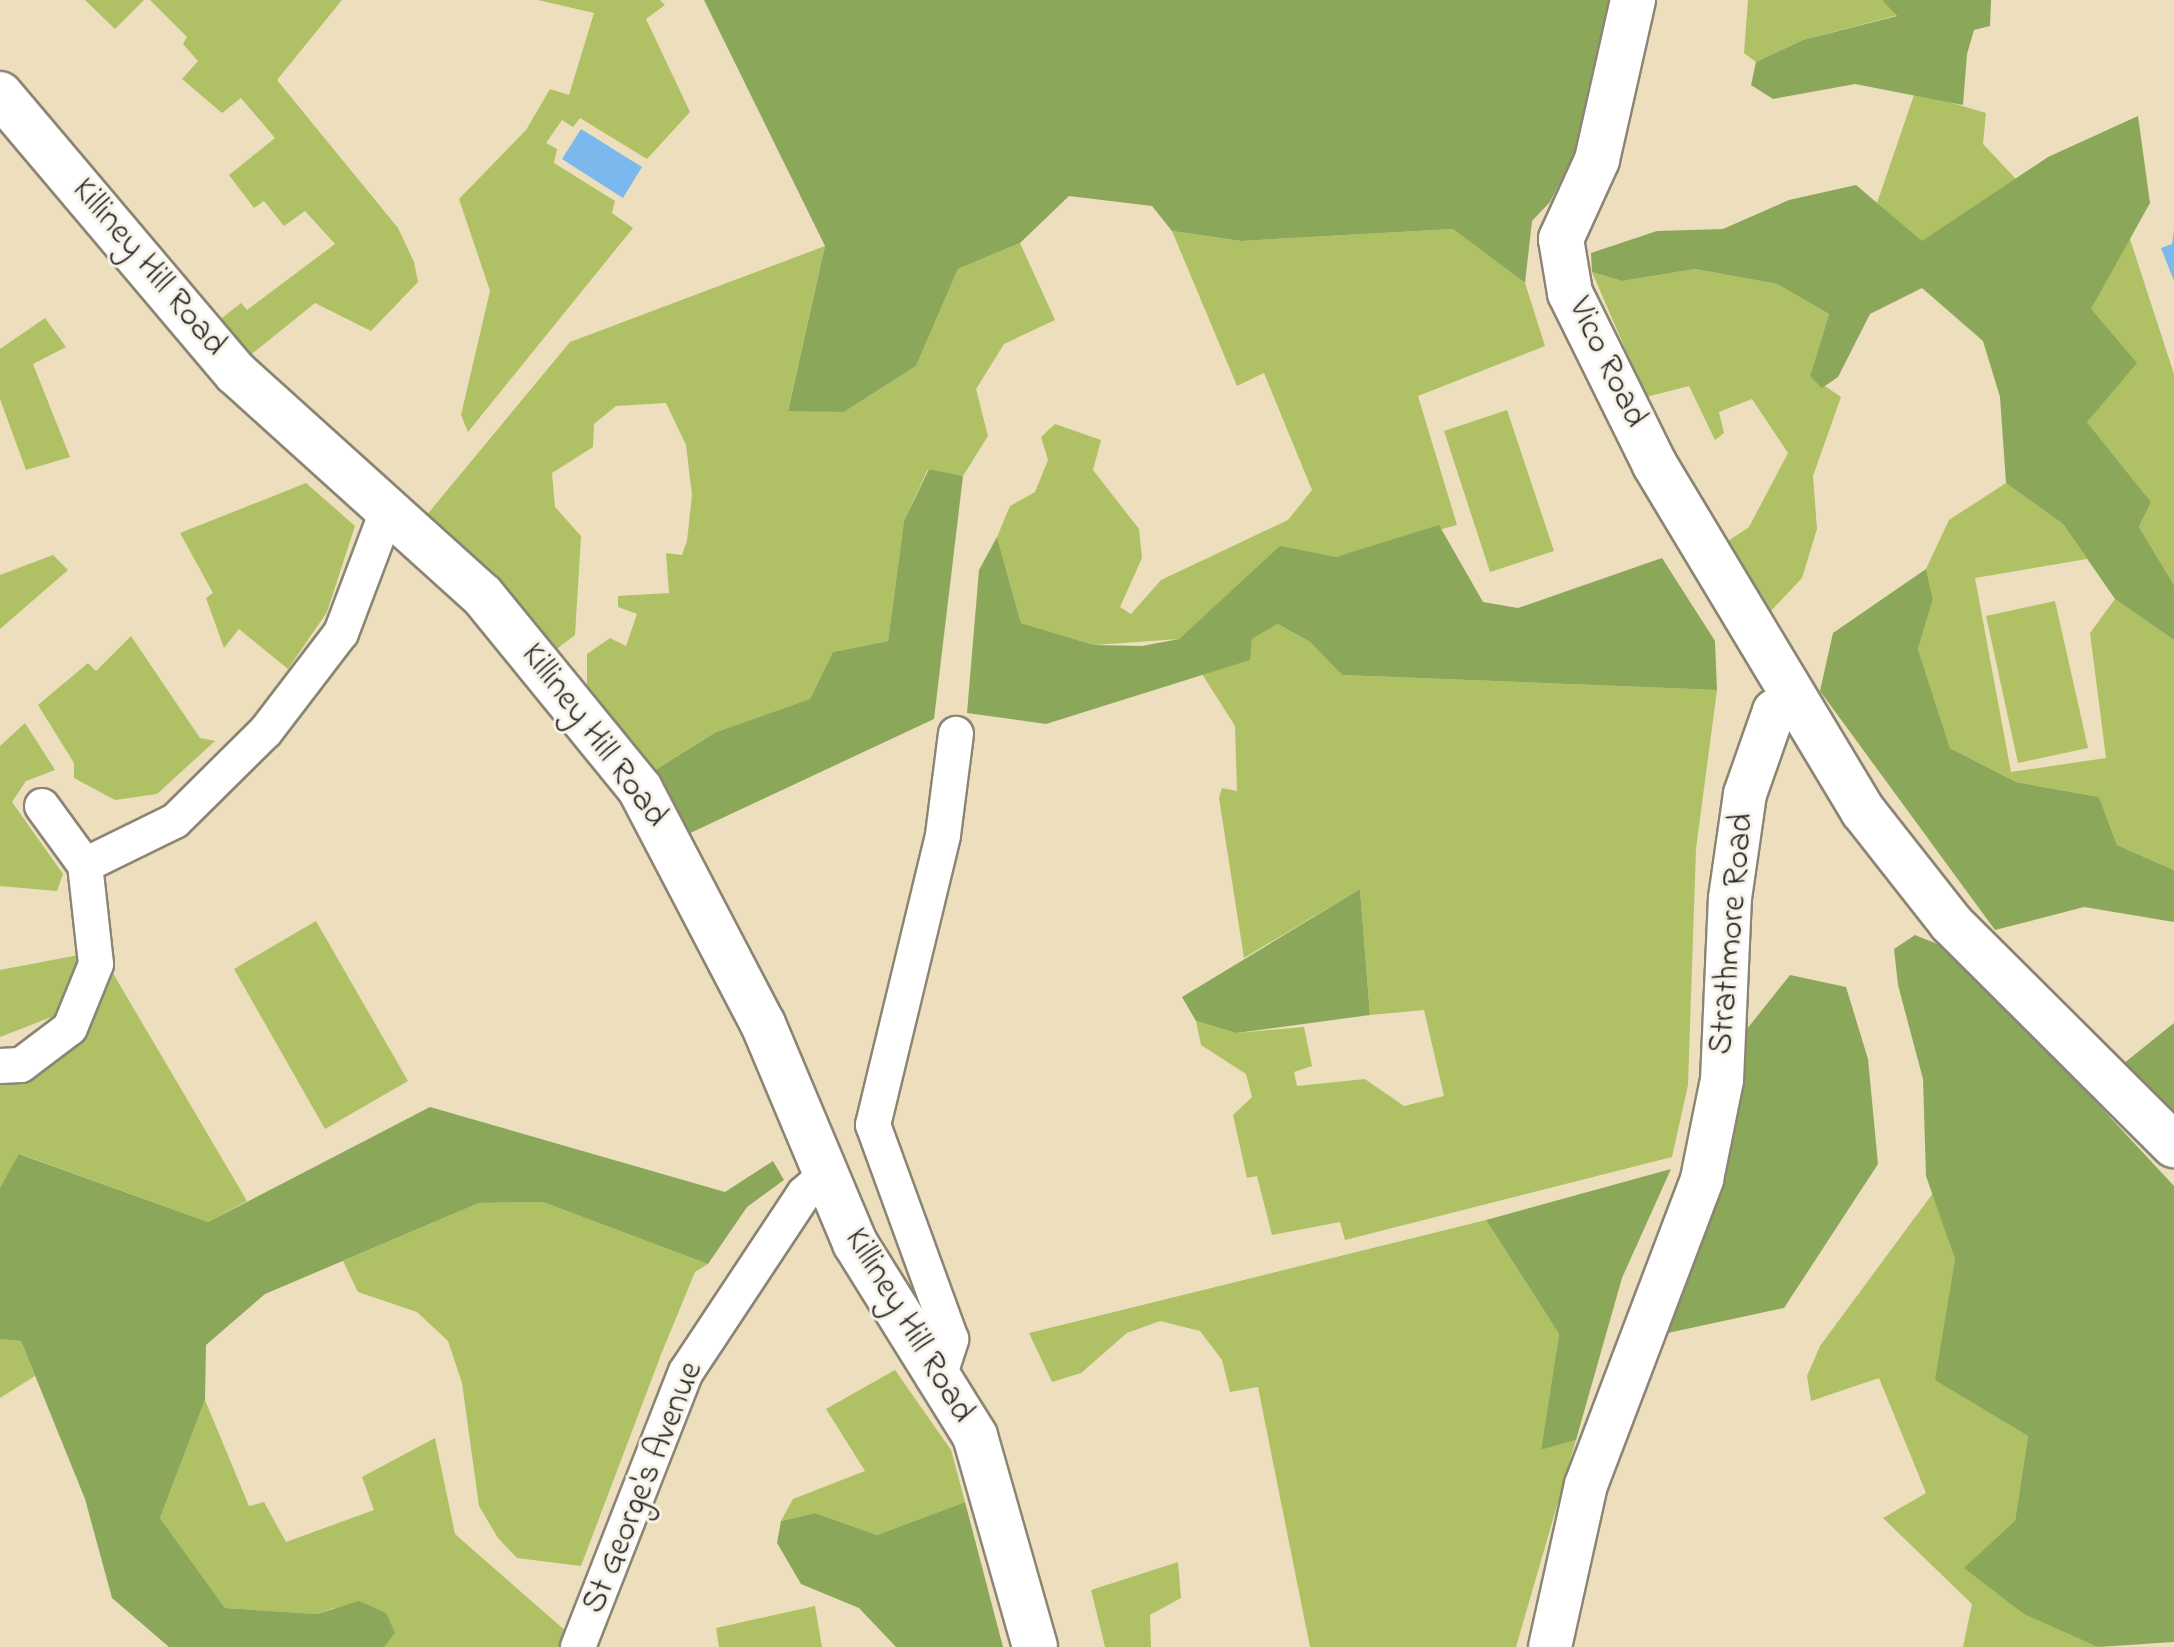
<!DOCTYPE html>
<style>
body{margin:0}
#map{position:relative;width:2174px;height:1647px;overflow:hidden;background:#eddfbd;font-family:"Indie Flower",sans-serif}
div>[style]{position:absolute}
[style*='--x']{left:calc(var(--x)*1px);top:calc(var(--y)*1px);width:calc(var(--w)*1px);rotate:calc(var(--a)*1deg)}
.green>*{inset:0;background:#afc164}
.forest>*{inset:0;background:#8ba75a}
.water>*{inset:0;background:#7bb8ee}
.roads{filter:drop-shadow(2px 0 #8c8574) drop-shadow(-2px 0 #8c8574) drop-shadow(0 2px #8c8574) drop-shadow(0 -2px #8c8574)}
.minor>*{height:34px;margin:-17px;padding:0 17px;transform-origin:17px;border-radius:17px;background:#fff}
.tertiary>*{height:42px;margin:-21px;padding:0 21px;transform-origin:21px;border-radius:21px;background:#fff}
.secondary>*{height:44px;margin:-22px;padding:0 22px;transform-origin:22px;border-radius:22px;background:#fff}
span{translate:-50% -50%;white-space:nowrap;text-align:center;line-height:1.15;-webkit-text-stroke:6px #f7f3e8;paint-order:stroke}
.street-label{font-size:34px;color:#2b2b2b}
</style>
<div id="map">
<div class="green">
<i style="clip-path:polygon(85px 0,144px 0,115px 29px)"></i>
<i style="clip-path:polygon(150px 0,342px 0,277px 80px,398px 228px,414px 262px,418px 282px,371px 331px,315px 303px,243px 361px,213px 325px,241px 303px,247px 310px,335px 244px,305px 211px,284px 226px,264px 201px,254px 208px,229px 175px,275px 138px,241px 98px,222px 113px,182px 79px,198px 61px,183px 44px,187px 37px)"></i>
<i style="clip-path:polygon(538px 0,660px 0,665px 5px,646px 19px,690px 112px,647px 159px,580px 118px,573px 127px,562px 120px,546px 143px,557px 149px,554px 163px,615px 201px,612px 213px,633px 228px,468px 432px,461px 415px,490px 291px,459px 199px,526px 130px,550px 89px,569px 95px,594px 13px)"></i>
<i style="clip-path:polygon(1748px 0,1882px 0,1898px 15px,1803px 40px,1756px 62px,1744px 53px)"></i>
<i style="clip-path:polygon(1915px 92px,1986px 113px,1983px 144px,2016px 179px,1922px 242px,1877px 203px)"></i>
<i style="clip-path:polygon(1453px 229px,1525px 283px,1545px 346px,1418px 396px,1457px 525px,1336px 557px,1280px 547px,1179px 639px,1094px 645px,1021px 623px,997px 537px,1010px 506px,1035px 492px,1048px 460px,1041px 437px,1055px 424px,1101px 440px,1093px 470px,1139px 529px,1142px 558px,1120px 607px,1131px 614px,1161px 580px,1288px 520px,1312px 490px,1264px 373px,1237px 386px,1172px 231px,1241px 241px)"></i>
<i style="clip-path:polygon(2129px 236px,2174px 374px,2174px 585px,2139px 527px,2151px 502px,2087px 422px,2102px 401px,2091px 309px)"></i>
<i style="clip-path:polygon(1020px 243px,1055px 320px,1004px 344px,976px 389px,988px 436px,963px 476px,928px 469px,904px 521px,888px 641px,833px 652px,810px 699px,716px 732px,653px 771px,587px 690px,587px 654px,610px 638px,626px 646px,637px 614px,618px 607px,618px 596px,669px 593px,666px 553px,682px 555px,687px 541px,692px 495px,686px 445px,666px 403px,616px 406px,594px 424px,593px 447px,552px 473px,555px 507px,581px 536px,575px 635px,549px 655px,425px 517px,570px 342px,825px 246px,788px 410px,844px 412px,916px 366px,958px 269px)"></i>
<i style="clip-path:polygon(1695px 269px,1777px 284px,1829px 314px,1810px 376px,1841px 397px,1813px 476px,1817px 529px,1802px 578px,1769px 613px,1725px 543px,1749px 527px,1788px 453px,1752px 399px,1719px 412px,1724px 433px,1715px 440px,1689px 386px,1646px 397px,1592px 272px,1622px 281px)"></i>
<i style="clip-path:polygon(45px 318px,66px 347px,33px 364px,70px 457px,26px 470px,0 399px,0 349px)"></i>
<i style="clip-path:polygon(1507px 410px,1554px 551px,1490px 572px,1444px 431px)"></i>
<i style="clip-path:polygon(306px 483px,355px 526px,327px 612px,288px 669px,239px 629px,224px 648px,206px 598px,213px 593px,180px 533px)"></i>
<i style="clip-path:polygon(2006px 483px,2063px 524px,2087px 559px,1975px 578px,2011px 772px,2106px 758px,2090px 633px,2115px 599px,2174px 640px,2174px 870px,2117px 845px,2099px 797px,2016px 782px,1950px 748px,1918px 649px,1933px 599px,1926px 569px,1949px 520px)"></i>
<i style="clip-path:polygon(53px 555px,68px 570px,0 629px,0 575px)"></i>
<i style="clip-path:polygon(2055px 601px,2088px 748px,2018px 763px,1986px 616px)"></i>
<i style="clip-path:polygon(1278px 624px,1310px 642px,1342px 675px,1717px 690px,1696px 849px,1688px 1085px,1672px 1157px,1345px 1240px,1340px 1222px,1272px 1235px,1257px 1176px,1247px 1178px,1233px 1115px,1252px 1097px,1246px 1074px,1201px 1045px,1196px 1021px,1236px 1033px,1304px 1027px,1312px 1066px,1294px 1072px,1297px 1086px,1365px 1079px,1404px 1106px,1444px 1096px,1424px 1010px,1370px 1015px,1360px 889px,1244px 958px,1219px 798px,1222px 788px,1237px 791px,1235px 726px,1202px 674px,1249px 660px,1252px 639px)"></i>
<i style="clip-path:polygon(131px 636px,200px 738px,215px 741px,157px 794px,115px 800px,74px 778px,74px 763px,38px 705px,88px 663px,96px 671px)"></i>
<i style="clip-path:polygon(25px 723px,55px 770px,26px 781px,12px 802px,63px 874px,57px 891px,0 886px,0 746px)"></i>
<i style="clip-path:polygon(316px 921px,408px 1081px,325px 1129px,234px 969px)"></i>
<i style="clip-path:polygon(84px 954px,54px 1016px,0 1037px,0 970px)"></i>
<i style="clip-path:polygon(111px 970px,247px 1201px,208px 1222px,20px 1154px,0 1188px,0 1074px)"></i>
<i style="clip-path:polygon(1933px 1193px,1955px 1259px,1936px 1380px,2028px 1436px,2015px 1521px,2098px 1647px,1963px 1647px,1972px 1604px,1883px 1518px,1926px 1493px,1879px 1378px,1811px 1401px,1807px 1376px,1820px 1346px)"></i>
<i style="clip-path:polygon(543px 1202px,708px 1264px,695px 1272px,662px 1352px,581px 1566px,517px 1558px,498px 1538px,479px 1506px,462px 1383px,448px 1341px,417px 1312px,358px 1292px,343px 1261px,479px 1203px)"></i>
<i style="clip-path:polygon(1486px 1220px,1559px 1334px,1541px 1450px,1576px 1440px,1516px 1647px,1310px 1647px,1258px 1387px,1230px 1392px,1222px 1360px,1200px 1331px,1160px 1321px,1127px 1333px,1081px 1373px,1052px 1382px,1029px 1333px)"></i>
<i style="clip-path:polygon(0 1339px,21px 1341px,35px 1376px,0 1398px)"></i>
<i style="clip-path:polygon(895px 1370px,951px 1450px,965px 1502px,877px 1535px,815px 1513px,781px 1521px,793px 1499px,865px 1471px,826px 1409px)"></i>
<i style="clip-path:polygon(205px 1400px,249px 1506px,264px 1502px,286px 1542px,374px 1510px,362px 1477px,435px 1438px,455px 1534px,568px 1633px,562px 1647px,384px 1647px,334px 1608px,317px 1614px,225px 1608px,160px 1518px)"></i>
<i style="clip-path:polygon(1178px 1562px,1181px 1598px,1150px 1615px,1151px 1647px,1105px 1647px,1091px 1590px)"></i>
<i style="clip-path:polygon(815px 1606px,822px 1647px,719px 1647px,716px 1628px)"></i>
</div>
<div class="forest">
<i style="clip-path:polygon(704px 0,1610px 0,1611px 26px,1581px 140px,1550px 202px,1532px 221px,1525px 283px,1453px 229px,1241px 241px,1172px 231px,1152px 206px,1069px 196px,1020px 243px,958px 269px,916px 366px,844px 412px,788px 411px,825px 246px)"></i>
<i style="clip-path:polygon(1882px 0,1991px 0,1990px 26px,1974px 30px,1967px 54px,1963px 105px,1855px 84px,1773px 99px,1751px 85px,1756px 62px,1803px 40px,1897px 16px)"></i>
<i style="clip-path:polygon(2138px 116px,2150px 203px,2091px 309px,2137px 363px,2087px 422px,2151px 502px,2139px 527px,2174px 585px,2174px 640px,2115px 599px,2063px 524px,2006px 483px,2000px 397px,1983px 341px,1922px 288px,1870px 314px,1838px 377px,1822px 388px,1810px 376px,1829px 314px,1777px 284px,1695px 269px,1622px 281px,1592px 272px,1591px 253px,1657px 231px,1723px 229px,1789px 200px,1856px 185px,1922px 241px,2048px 157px)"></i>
<i style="clip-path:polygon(929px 469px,963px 476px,934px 719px,686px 835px,647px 775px,716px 732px,810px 699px,833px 652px,888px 641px,904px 521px)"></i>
<i style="clip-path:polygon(1439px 525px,1483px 602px,1518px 608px,1662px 558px,1715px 641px,1717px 690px,1342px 675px,1310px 642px,1278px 624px,1252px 639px,1250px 660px,1046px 724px,967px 713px,979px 570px,997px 537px,1021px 623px,1094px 645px,1142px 646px,1179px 639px,1280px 546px,1336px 557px)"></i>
<i style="clip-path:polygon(1926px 569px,1933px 599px,1918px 649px,1950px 748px,2016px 782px,2099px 797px,2117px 845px,2174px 870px,2174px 922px,2084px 907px,1995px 930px,1820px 691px,1833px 633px)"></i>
<i style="clip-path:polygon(1360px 889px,1370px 1015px,1236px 1033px,1196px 1021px,1182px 997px)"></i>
<i style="clip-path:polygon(1915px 935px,1957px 952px,2174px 1186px,2174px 1642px,2098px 1647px,2024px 1614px,1964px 1568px,2015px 1521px,2028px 1436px,1935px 1380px,1955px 1259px,1926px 1176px,1923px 1079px,1898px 985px,1894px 949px)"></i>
<i style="clip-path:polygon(1790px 975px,1846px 987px,1868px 1059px,1878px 1164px,1784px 1308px,1649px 1337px,1735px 1044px)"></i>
<i style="clip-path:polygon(2174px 1023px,2174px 1112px,2123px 1064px)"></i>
<i style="clip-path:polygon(430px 1107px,725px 1192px,773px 1161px,784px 1180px,747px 1207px,708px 1264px,543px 1202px,479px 1203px,265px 1294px,206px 1345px,205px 1400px,160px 1518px,225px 1608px,317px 1614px,359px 1601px,386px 1613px,395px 1633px,384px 1647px,169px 1647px,112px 1598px,85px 1499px,21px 1341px,0 1339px,0 1188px,19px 1154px,208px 1222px)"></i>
<i style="clip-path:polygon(1671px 1169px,1622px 1278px,1576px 1440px,1541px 1450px,1559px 1334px,1486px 1220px)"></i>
<i style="clip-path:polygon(965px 1502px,1003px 1647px,896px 1647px,859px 1608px,801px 1584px,777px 1543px,781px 1521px,815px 1513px,877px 1535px)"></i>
</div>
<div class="water">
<i style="clip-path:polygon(581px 129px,642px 167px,623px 198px,562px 159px)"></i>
<i style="clip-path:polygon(2174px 230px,2174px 281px,2161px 248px,2172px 244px)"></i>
</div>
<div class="roads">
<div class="minor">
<i style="--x:85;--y:865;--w:100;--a:-26.1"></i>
<i style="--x:175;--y:821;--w:128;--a:-44.7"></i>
<i style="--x:266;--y:731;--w:123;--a:-52.6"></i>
<i style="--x:341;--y:633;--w:136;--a:-69.3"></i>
<i style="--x:0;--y:1066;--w:21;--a:-3"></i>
<i style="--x:21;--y:1065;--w:61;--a:-37.1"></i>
<i style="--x:70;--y:1028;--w:69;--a:-67.9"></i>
<i style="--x:96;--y:964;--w:100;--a:-96.3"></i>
<i style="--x:85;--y:865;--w:73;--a:-126.1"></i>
<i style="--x:939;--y:1377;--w:40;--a:-72"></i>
<i style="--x:951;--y:1339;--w:228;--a:-110"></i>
<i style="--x:873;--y:1125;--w:298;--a:-76.4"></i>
<i style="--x:943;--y:835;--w:102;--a:-82.7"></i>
<i style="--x:578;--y:1647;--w:295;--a:-68.6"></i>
<i style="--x:686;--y:1372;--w:214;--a:-56.5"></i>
<i style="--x:804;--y:1194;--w:28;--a:-42"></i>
</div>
<div class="tertiary">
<i style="--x:1550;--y:1647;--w:166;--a:-77.5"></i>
<i style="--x:1586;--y:1485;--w:327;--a:-69.2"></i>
<i style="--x:1702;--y:1179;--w:101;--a:-78.6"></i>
<i style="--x:1722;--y:1080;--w:182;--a:-87.5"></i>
<i style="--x:1730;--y:898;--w:105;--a:-81.8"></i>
<i style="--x:1745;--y:794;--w:88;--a:-70.7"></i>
<i style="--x:1774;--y:711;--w:21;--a:-29"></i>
</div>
<div class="secondary">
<i style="--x:1633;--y:0;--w:164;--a:102.7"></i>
<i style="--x:1597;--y:160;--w:87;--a:114.5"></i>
<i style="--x:1561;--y:239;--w:55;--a:80.5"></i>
<i style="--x:1570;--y:293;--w:192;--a:63.7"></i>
<i style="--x:1655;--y:465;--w:404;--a:59"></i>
<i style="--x:1863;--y:811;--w:142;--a:51.8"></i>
<i style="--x:1951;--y:923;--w:315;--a:44.9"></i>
<i style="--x:0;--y:94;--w:365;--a:49.8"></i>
<i style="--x:236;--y:373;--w:331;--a:42.1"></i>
<i style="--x:482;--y:595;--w:250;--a:50.8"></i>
<i style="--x:640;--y:789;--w:265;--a:62.4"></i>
<i style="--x:763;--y:1024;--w:238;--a:67.2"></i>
<i style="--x:855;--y:1243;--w:227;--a:58.1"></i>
<i style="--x:975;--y:1436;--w:219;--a:74.1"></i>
</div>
</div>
<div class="street-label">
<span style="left:148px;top:268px;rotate:50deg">Killiney Hill Road</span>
<span style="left:1606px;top:363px;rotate:64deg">Vico Road</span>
<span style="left:593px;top:736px;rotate:53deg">Killiney Hill Road</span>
<span style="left:1733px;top:934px;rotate:-85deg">Strathmore Road</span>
<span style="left:908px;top:1326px;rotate:59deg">Killiney Hill Road</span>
<span style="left:644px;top:1488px;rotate:-68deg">St George's Avenue</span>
</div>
</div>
